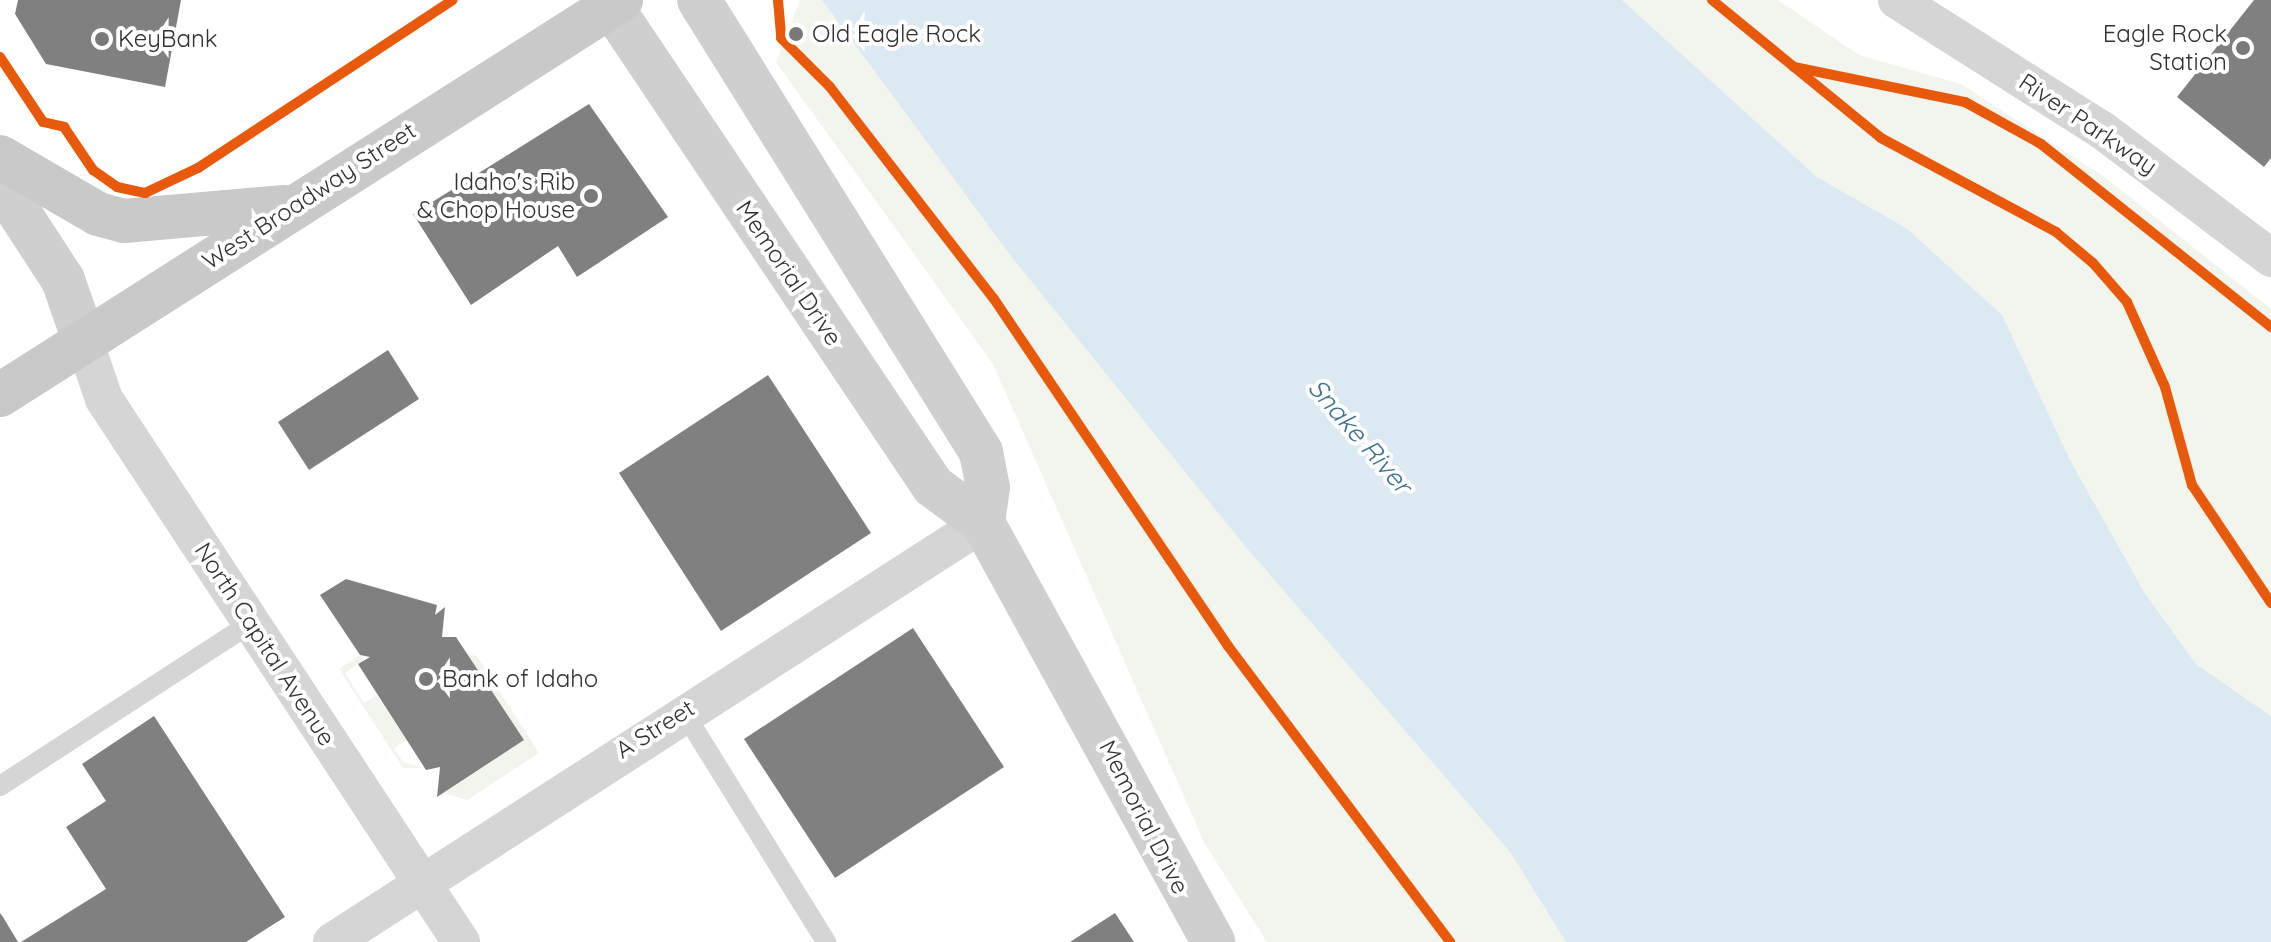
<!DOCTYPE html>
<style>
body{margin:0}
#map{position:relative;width:2271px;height:942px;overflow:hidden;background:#fff;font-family:Quicksand,sans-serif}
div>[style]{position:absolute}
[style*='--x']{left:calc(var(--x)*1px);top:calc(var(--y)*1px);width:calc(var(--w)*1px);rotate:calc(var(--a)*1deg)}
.green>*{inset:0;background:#f2f5ed}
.water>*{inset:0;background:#dbe9f2}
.building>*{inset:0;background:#808080}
.lane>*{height:20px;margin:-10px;padding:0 10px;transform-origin:10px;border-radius:10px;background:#d5d5d5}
.street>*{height:38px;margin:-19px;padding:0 19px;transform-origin:19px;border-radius:19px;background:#d5d5d5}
.secondary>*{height:44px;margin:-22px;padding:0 22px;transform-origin:22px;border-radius:22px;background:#cfcfcf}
.primary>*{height:44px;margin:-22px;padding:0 22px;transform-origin:22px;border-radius:22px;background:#c9c9c9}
.cycleway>*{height:10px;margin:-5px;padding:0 5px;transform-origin:5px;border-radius:5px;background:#e8590c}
.dots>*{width:22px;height:22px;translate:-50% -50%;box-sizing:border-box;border:4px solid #fff;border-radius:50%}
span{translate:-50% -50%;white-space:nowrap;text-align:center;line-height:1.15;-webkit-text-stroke:8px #fff;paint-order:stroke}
.poi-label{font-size:24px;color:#313131}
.left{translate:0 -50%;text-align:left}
.right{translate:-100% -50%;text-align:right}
.street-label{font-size:24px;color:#313131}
.water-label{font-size:26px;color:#3e7393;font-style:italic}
</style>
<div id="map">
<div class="green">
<i style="clip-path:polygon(800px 0,822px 0,1010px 255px,1244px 545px,1510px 852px,1566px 942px,1267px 942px,1205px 844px,993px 364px,776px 62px)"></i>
<i style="clip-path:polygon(1622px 0,1778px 0,1859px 55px,1961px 84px,2106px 178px,2271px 309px,2271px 716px,2196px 664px,2144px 592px,2069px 458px,1906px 228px,1817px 177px)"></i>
<i style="clip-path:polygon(467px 654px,477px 656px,539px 753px,467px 800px,444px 793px,524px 740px)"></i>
<i style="clip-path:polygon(360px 655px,364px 660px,345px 673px,364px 703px,377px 695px,407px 740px,394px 748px,403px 762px,424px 768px,403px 768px,339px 669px)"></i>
</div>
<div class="water">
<i style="clip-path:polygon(822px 0,1622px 0,1817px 177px,1906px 228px,2002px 315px,2069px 458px,2144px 592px,2196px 664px,2271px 716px,2271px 942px,1566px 942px,1510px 852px,1244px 545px,1010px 255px)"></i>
</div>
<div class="building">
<i style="clip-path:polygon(18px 0,181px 0,165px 87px,46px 64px,15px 14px)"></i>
<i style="clip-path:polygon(2254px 0,2271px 0,2271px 158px,2264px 167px,2177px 97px)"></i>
<i style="clip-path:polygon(589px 104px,668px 217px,577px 277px,558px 246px,471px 305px,413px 214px)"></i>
<i style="clip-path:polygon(388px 350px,419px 399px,309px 470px,278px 422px)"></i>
<i style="clip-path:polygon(768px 375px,871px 533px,721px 631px,619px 473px)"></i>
<i style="clip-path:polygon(346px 579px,437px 605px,435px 615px,445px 607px,442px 637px,456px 637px,524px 740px,437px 797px,440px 767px,426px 770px,358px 664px,370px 657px,360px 655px,320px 595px)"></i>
<i style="clip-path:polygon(913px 628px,1004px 767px,835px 878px,744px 739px)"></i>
<i style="clip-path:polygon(154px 716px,285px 917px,246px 942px,21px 942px,106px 889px,66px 827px,106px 801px,82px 764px)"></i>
<i style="clip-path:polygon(0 913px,3px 917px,18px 942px,0 942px)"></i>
<i style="clip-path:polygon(1115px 913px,1134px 942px,1070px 942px)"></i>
</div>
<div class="lane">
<i style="--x:683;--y:711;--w:272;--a:58.2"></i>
<i style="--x:0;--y:786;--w:299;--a:-33"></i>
</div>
<div class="street">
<i style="--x:1897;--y:0;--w:243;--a:32.4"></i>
<i style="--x:2102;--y:130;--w:212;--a:37.1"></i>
<i style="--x:84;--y:340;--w:62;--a:71.3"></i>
<i style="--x:104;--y:399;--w:650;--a:56.68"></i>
<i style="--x:332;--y:942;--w:774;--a:-32.77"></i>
</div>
<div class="secondary">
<i style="--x:699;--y:0;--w:533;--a:58.04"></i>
<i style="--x:981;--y:452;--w:36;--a:79"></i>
<i style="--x:988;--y:487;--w:36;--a:98"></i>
<i style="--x:611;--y:6;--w:578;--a:56.14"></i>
<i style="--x:933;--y:486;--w:62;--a:36.5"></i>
<i style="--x:983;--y:523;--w:478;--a:61.2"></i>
<i style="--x:0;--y:183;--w:116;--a:57"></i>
<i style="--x:63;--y:280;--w:64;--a:70.7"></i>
</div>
<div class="primary">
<i style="--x:0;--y:157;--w:113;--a:30.2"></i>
<i style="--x:98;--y:214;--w:27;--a:15"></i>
<i style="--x:124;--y:221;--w:162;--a:-5"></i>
<i style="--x:0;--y:395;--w:736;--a:-32.46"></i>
</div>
<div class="cycleway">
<i style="--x:778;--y:0;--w:38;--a:85"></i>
<i style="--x:781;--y:38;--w:69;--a:45"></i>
<i style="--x:830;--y:87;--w:268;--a:52.3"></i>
<i style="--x:994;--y:299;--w:419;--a:56"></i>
<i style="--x:1228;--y:646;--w:370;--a:53.1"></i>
<i style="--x:1712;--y:0;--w:218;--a:39.2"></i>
<i style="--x:1881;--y:138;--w:199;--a:28.2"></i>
<i style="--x:2056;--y:232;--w:48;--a:40"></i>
<i style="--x:2093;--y:263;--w:52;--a:48.9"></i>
<i style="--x:2127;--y:302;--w:93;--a:65.9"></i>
<i style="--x:2165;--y:387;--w:102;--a:74.6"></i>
<i style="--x:2192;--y:485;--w:142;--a:56.2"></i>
<i style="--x:0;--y:57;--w:78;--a:56.5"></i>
<i style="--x:43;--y:122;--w:22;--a:13"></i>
<i style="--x:64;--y:127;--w:52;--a:56"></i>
<i style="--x:93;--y:170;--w:29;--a:35"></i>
<i style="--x:117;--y:187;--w:29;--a:12"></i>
<i style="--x:145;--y:193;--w:59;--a:-25.3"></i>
<i style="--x:198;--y:168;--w:305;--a:-33.4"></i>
<i style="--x:1794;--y:67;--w:175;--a:11.6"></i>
<i style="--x:1965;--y:102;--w:87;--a:28.9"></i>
<i style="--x:2041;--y:144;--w:294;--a:38.5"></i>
</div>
<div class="dots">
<i style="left:796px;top:34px;background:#797979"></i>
<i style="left:102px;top:39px;background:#797979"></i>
<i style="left:2243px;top:48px;background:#797979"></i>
<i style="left:591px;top:196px;background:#797979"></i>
<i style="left:426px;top:679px;background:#797979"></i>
</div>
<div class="poi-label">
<span class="left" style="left:812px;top:34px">Old Eagle Rock</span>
<span class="right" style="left:2227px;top:48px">Eagle Rock<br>Station</span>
<span class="left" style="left:118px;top:39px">KeyBank</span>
<span class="right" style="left:575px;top:196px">Idaho's Rib<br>&amp; Chop House</span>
<span class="left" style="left:442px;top:679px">Bank of Idaho</span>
</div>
<div class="street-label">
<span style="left:2088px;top:124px;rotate:34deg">River Parkway</span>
<span style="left:309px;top:196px;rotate:-33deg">West Broadway Street</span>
<span style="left:789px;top:273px;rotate:56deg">Memorial Drive</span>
<span style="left:265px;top:644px;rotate:57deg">North Capital Avenue</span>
<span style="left:655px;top:729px;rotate:-32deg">A Street</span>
<span style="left:1144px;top:817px;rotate:63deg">Memorial Drive</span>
</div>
<div class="water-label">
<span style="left:1360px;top:436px;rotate:49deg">Snake River</span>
</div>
</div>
